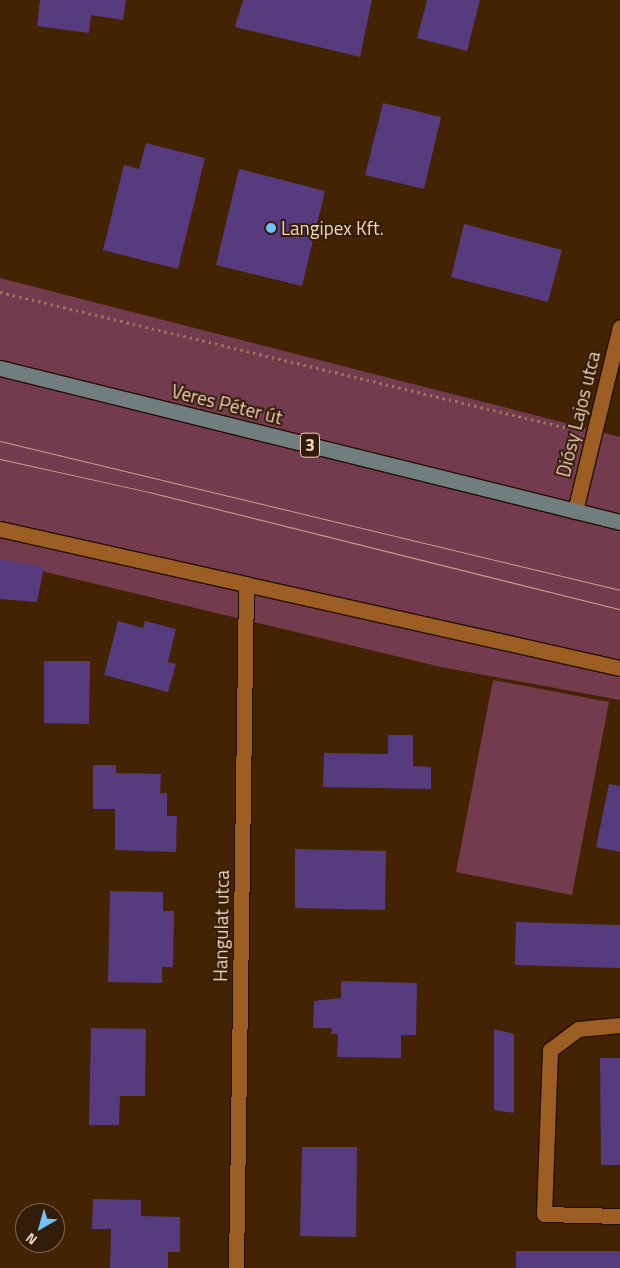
<!DOCTYPE html>
<meta charset="utf-8">
<style>
body{margin:0}
#map{position:relative;width:620px;height:1268px;overflow:hidden;background:#442303;font-family:"Titillium Web",sans-serif}
div>[style]{position:absolute}
[style*='--x']{left:calc(var(--x)*1px);top:calc(var(--y)*1px);width:calc(var(--w)*1px);rotate:calc(var(--a)*1deg)}
.green>*{inset:0;background:#743b4e}
.building>*{inset:0;background:#563c7e}
.path>*{height:3px;margin-top:-1.5px;transform-origin:0;background:repeating-linear-gradient(90deg,#977557 0 2.5px,transparent 0 6.5px)}
.roads{filter:drop-shadow(1px 0 #230f01) drop-shadow(-1px 0 #230f01) drop-shadow(0 1px #230f01) drop-shadow(0 -1px #230f01)}
.minor>*{height:15px;margin:-7.5px;padding:0 7.5px;transform-origin:7.5px;border-radius:7.5px;background:#9c5e22}
.major>*{height:15px;margin:-7.5px;padding:0 7.5px;transform-origin:7.5px;border-radius:7.5px;background:#717e80}
.tram>*{height:1px;margin:-0.5px;padding:0 0.5px;transform-origin:0.5px;border-radius:0.5px;background:#c5a386}
.dots>*{width:14px;height:14px;translate:-50% -50%;box-sizing:border-box;border:2px solid #321d0b;border-radius:50%}
span{translate:-50% -50%;white-space:nowrap;text-align:center;line-height:1.15;-webkit-text-stroke:4px #321d0b;paint-order:stroke}
.shield-label span{padding:1px 4px;background:#321d0b;border:1px solid;border-radius:4px;-webkit-text-stroke-width:0}
.shield-label{font-size:18px;color:#f7d4b8;font-weight:700}
.poi-label{font-size:19px;color:#f7d4b8}
.left{translate:0 -50%;text-align:left}
.street-label{font-size:19px;color:#f7d4b8}
.north{position:absolute;left:15px;top:1203px;width:50px;height:50px;box-sizing:border-box;background:#321d0b;border:1px solid #816650;border-radius:50%;rotate:218deg;font-size:14px;font-weight:700;line-height:20px;text-align:center;color:#f7d4b8}
.north::after{content:'';display:block;margin:auto;width:18px;height:22px;background:#73c1f6;clip-path:polygon(50% 0,100% 100%,50% 72%,0 100%)}
</style>
<div id="map">
<div class="green">
<i style="clip-path:polygon(0 278px,620px 437px,620px 700px,441px 667px,0 561px)"></i>
<i style="clip-path:polygon(493px 680px,609px 702px,572px 895px,456px 872px)"></i>
</div>
<div class="building">
<i style="clip-path:polygon(40px 0,126px 0,123px 20px,91px 15px,89px 33px,37px 26px)"></i>
<i style="clip-path:polygon(243px 0,372px 0,360px 57px,235px 27px)"></i>
<i style="clip-path:polygon(427px 0,480px 0,467px 51px,417px 38px)"></i>
<i style="clip-path:polygon(383px 103px,441px 117px,424px 189px,365px 175px)"></i>
<i style="clip-path:polygon(146px 143px,205px 158px,178px 269px,103px 250px,124px 165px,139px 169px)"></i>
<i style="clip-path:polygon(239px 169px,325px 191px,302px 286px,216px 265px)"></i>
<i style="clip-path:polygon(464px 224px,562px 250px,548px 302px,451px 277px)"></i>
<i style="clip-path:polygon(0 559px,44px 567px,37px 602px,0 599px)"></i>
<i style="clip-path:polygon(118px 621px,143px 628px,145px 621px,176px 629px,168px 662px,176px 664px,168px 692px,104px 675px)"></i>
<i style="clip-path:polygon(44px 661px,90px 661px,89px 724px,44px 723px)"></i>
<i style="clip-path:polygon(388px 735px,413px 735px,413px 766px,431px 767px,431px 789px,323px 787px,324px 753px,388px 754px)"></i>
<i style="clip-path:polygon(93px 765px,116px 765px,116px 773px,161px 774px,160px 793px,167px 793px,167px 816px,177px 816px,176px 852px,115px 850px,115px 809px,93px 809px)"></i>
<i style="clip-path:polygon(609px 784px,620px 786px,620px 852px,596px 847px)"></i>
<i style="clip-path:polygon(295px 849px,386px 851px,385px 910px,295px 908px)"></i>
<i style="clip-path:polygon(110px 891px,163px 892px,163px 911px,174px 911px,173px 967px,162px 967px,162px 983px,108px 982px)"></i>
<i style="clip-path:polygon(516px 922px,620px 925px,620px 968px,515px 965px)"></i>
<i style="clip-path:polygon(341px 981px,417px 983px,416px 1035px,401px 1035px,401px 1058px,337px 1057px,338px 1034px,331px 1034px,332px 1028px,313px 1028px,314px 1001px,341px 998px)"></i>
<i style="clip-path:polygon(91px 1028px,146px 1029px,145px 1096px,120px 1096px,119px 1125px,89px 1125px)"></i>
<i style="clip-path:polygon(494px 1029px,514px 1034px,514px 1113px,494px 1110px)"></i>
<i style="clip-path:polygon(600px 1058px,620px 1058px,620px 1165px,601px 1165px)"></i>
<i style="clip-path:polygon(302px 1147px,357px 1147px,356px 1237px,300px 1236px)"></i>
<i style="clip-path:polygon(93px 1199px,141px 1200px,141px 1216px,180px 1217px,180px 1252px,168px 1252px,168px 1268px,110px 1268px,111px 1229px,92px 1229px)"></i>
<i style="clip-path:polygon(516px 1251px,620px 1251px,620px 1268px,516px 1268px)"></i>
</div>
<div class="path">
<i style="--x:0;--y:292;--w:584;--a:13.47"></i>
</div>
<div class="roads">
<div class="minor">
<i style="--x:575;--y:511;--w:189;--a:-76.3"></i>
<i style="--x:0;--y:529;--w:635;--a:12.64"></i>
<i style="--x:620;--y:1025;--w:42;--a:174.6"></i>
<i style="--x:578;--y:1029;--w:35;--a:143"></i>
<i style="--x:550;--y:1050;--w:164;--a:92.1"></i>
<i style="--x:544;--y:1214;--w:76;--a:1.5"></i>
<i style="--x:236;--y:1268;--w:684;--a:-89.16"></i>
</div>
<div class="major">
<i style="--x:0;--y:368;--w:639;--a:13.95"></i>
</div>
</div>
<div class="tram">
<i style="--x:0;--y:441;--w:638;--a:13.51"></i>
<i style="--x:0;--y:459;--w:153;--a:12.5"></i>
<i style="--x:149;--y:492;--w:485;--a:14"></i>
</div>
<div class="dots">
<i style="left:271px;top:228px;background:#73c1f6"></i>
</div>
<div class="shield-label">
<span style="left:310px;top:445px">3</span>
</div>
<div class="poi-label">
<span class="left" style="left:281px;top:228px">Langipex Kft.</span>
</div>
<div class="street-label">
<span style="left:227px;top:404px;rotate:14deg">Veres Péter út</span>
<span style="left:578px;top:414px;rotate:-76deg">Diósy Lajos utca</span>
<span style="left:221px;top:926px;rotate:-89deg">Hangulat utca</span>
</div>
<div class="north">N</div>
</div>
